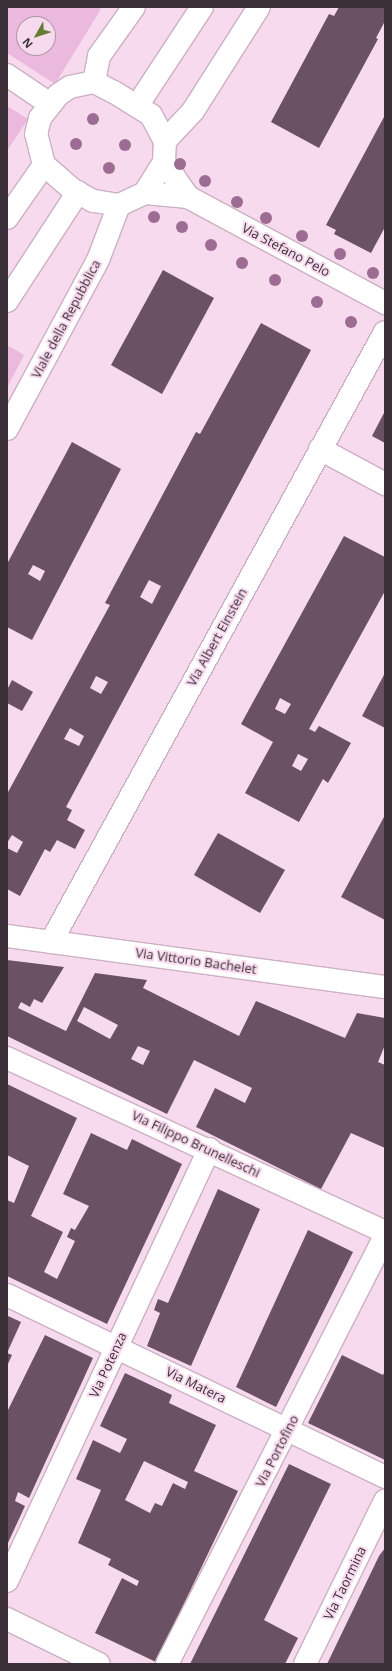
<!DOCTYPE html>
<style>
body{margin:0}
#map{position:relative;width:392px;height:1671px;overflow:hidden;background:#f7daee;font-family:"Open Sans",sans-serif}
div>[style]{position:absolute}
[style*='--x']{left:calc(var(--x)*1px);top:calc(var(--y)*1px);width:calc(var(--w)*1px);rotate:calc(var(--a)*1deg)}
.green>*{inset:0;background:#ecb9de}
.building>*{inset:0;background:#6a5163}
.roads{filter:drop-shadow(1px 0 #ccb0c3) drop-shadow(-1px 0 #ccb0c3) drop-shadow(0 1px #ccb0c3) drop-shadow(0 -1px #ccb0c3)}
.minor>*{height:22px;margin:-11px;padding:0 11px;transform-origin:11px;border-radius:11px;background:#fff}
.trees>*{width:12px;height:12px;margin:-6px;border-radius:50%;background:#9c6c92}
span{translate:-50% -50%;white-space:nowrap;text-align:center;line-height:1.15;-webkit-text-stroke:4px #f7daee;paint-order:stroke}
.street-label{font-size:13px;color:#3b3038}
.frame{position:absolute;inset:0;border:8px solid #3b3038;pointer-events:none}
.north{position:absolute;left:16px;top:16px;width:40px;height:40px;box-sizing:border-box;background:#f7daee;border:1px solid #ac96a5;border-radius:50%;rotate:231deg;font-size:11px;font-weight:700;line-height:16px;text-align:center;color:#3b3038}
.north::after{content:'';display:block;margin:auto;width:14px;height:18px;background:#637e33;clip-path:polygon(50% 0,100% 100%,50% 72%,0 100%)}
</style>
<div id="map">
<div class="green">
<i style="clip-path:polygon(evenodd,7px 7px,97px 7px,101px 9px,55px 84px,7px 53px,7px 7px,24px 24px,48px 24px,48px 48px,24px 48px,24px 24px)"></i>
<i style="clip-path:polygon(7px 106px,28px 119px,7px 151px)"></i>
<i style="clip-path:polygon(9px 346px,24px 355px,7px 388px,7px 349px)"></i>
</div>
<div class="building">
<i style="clip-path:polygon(339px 7px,385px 7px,385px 21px,376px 38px,378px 39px,319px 148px,271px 122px,329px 14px,334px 16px)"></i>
<i style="clip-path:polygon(385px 115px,385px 227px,371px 253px,334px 234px,336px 230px,326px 225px)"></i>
<i style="clip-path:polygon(163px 270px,214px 298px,162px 394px,111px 365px)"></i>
<i style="clip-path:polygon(evenodd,261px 323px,311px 350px,66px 807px,72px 810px,67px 820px,85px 830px,75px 849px,57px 840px,50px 852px,45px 849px,20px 896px,7px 889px,7px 848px,17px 853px,23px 842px,12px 835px,7px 843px,7px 794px,110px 605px,105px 603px,196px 432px,200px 434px,261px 323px,149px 580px,161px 586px,152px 604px,140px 597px,149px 580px,261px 323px,96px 676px,108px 682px,101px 694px,90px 688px,96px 676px,261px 323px,70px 728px,84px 736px,79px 746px,64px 739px,70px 728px)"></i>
<i style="clip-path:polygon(385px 411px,385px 443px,372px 436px)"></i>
<i style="clip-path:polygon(evenodd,72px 442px,121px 469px,32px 640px,7px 627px,7px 564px,72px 442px,33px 565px,45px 571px,40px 581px,28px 574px,33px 565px)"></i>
<i style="clip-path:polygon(evenodd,344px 536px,385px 557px,385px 591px,309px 729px,315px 732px,319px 726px,351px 743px,328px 783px,323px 779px,299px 822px,245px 793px,273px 742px,241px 724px,344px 536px,280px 698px,291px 704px,285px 714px,275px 709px,280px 698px,344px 536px,298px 754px,308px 759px,301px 771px,292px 766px,298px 754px)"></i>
<i style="clip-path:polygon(385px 673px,385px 728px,362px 716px)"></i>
<i style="clip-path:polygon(12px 680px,33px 692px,22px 711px,7px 703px,7px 690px)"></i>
<i style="clip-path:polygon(385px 815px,385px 920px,341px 897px)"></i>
<i style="clip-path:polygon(218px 833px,285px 870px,260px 913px,194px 875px)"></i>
<i style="clip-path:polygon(evenodd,7px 960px,64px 967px,42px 1003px,34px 999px,30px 1007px,21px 1002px,18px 1008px,66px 1031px,95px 973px,147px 980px,143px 988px,239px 1036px,256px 1001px,345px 1038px,357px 1013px,385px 1018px,385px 1045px,378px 1062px,385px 1065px,385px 1148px,351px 1133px,321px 1189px,196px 1127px,215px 1088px,245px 1103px,252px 1088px,194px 1060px,167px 1114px,7px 1036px,7px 960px,84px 1007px,118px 1025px,110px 1039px,77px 1021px,84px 1007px,7px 960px,138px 1046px,150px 1051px,143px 1065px,131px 1059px,138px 1046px)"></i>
<i style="clip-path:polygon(7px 1084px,77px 1118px,31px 1216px,63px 1232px,44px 1272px,57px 1279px,75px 1241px,67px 1237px,71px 1228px,75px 1230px,89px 1206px,63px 1194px,91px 1133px,127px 1150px,132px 1139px,182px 1164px,107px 1324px,7px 1276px,7px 1200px,14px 1203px,29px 1166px,7px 1155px)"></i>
<i style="clip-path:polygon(218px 1189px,260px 1209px,191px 1366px,147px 1346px,160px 1313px,154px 1310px,158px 1299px,168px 1303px)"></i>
<i style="clip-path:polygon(308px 1230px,353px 1252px,276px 1407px,236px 1387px)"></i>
<i style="clip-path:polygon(8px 1316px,21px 1322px,7px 1353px,7px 1318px)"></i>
<i style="clip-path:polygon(45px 1335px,93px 1358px,29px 1498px,18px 1492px,15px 1501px,25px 1506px,7px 1545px,7px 1412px)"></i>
<i style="clip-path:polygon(7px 1353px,12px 1355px,7px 1366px)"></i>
<i style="clip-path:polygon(342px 1355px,383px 1375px,385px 1371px,385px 1460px,308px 1423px)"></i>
<i style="clip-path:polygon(evenodd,125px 1373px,172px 1395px,169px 1403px,216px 1425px,194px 1471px,238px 1491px,156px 1662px,95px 1633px,122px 1578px,137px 1586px,139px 1581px,108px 1565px,111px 1559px,78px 1543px,101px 1490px,76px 1479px,93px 1440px,120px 1453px,127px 1439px,100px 1426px,125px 1373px,144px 1461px,188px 1482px,185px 1489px,173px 1483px,162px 1506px,155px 1503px,150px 1513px,125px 1500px,144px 1461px)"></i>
<i style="clip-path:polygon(289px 1464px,331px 1484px,264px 1620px,298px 1638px,285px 1664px,190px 1664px)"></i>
<i style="clip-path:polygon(385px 1548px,385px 1664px,327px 1664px,379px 1556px)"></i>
</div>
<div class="roads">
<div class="minor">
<i style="--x:7;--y:75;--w:52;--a:34"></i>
<i style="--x:94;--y:82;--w:22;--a:27"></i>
<i style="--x:114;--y:92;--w:44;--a:31.9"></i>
<i style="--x:151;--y:115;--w:30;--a:62"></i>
<i style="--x:165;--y:141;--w:21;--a:93"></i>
<i style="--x:164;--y:162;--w:36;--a:122"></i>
<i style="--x:145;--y:193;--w:29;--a:155"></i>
<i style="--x:119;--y:205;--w:26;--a:-171"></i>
<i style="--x:93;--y:201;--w:23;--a:-151"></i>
<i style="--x:73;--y:190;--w:38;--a:-139"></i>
<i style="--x:44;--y:165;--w:32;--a:-104"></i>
<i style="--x:36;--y:134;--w:16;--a:-76"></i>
<i style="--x:40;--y:118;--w:29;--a:-52"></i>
<i style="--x:58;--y:95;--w:14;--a:-34"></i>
<i style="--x:70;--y:87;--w:25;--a:-12"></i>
<i style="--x:94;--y:82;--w:26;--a:-79"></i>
<i style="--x:99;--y:56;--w:60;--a:-54.5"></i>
<i style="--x:137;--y:106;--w:118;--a:-56.7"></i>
<i style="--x:165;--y:141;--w:41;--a:-47"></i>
<i style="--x:193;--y:111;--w:123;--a:-57.6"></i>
<i style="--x:145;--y:193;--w:43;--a:5.3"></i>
<i style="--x:188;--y:197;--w:42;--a:-124.4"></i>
<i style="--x:188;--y:197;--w:224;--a:28.3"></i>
<i style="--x:7;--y:218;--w:65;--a:-55.1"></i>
<i style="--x:7;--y:301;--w:130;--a:-56.9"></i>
<i style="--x:7;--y:429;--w:192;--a:-61.7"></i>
<i style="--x:98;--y:260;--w:59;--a:-69.1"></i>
<i style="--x:320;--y:449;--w:74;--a:28.3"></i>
<i style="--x:7;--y:936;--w:381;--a:7.7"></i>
<i style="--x:51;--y:942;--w:695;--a:-61.3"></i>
<i style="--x:7;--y:1058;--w:416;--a:24.7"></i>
<i style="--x:7;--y:1295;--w:420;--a:25.7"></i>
<i style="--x:7;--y:1581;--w:477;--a:-64.9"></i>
<i style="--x:7;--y:1619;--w:102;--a:26.1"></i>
<i style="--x:167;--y:1664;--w:480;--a:-63"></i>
<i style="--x:305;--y:1664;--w:182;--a:-63.9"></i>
</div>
</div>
<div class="trees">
<i style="left:93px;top:119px"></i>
<i style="left:76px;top:144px"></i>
<i style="left:125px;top:145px"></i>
<i style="left:180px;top:164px"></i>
<i style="left:109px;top:168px"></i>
<i style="left:205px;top:181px"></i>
<i style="left:237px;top:202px"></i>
<i style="left:154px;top:217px"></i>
<i style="left:266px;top:218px"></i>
<i style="left:182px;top:227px"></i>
<i style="left:302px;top:236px"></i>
<i style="left:211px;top:245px"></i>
<i style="left:340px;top:254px"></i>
<i style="left:242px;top:263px"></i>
<i style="left:373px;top:273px"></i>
<i style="left:275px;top:280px"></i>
<i style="left:317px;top:302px"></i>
<i style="left:351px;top:322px"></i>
</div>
<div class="street-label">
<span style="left:286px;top:250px;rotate:28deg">Via Stefano Pelo</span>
<span style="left:66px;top:319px;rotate:-62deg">Viale della Repubblica</span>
<span style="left:217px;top:637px;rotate:-61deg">Via Albert Einstein</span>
<span style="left:196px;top:961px;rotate:8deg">Via Vittorio Bachelet</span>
<span style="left:196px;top:1144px;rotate:25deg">Via Filippo Brunelleschi</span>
<span style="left:108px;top:1365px;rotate:-65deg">Via Potenza</span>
<span style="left:196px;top:1385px;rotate:26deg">Via Matera</span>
<span style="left:277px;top:1451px;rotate:-63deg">Via Portofino</span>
<span style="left:345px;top:1583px;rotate:-64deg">Via Taormina</span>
</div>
<div class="frame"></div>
<div class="north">N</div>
</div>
